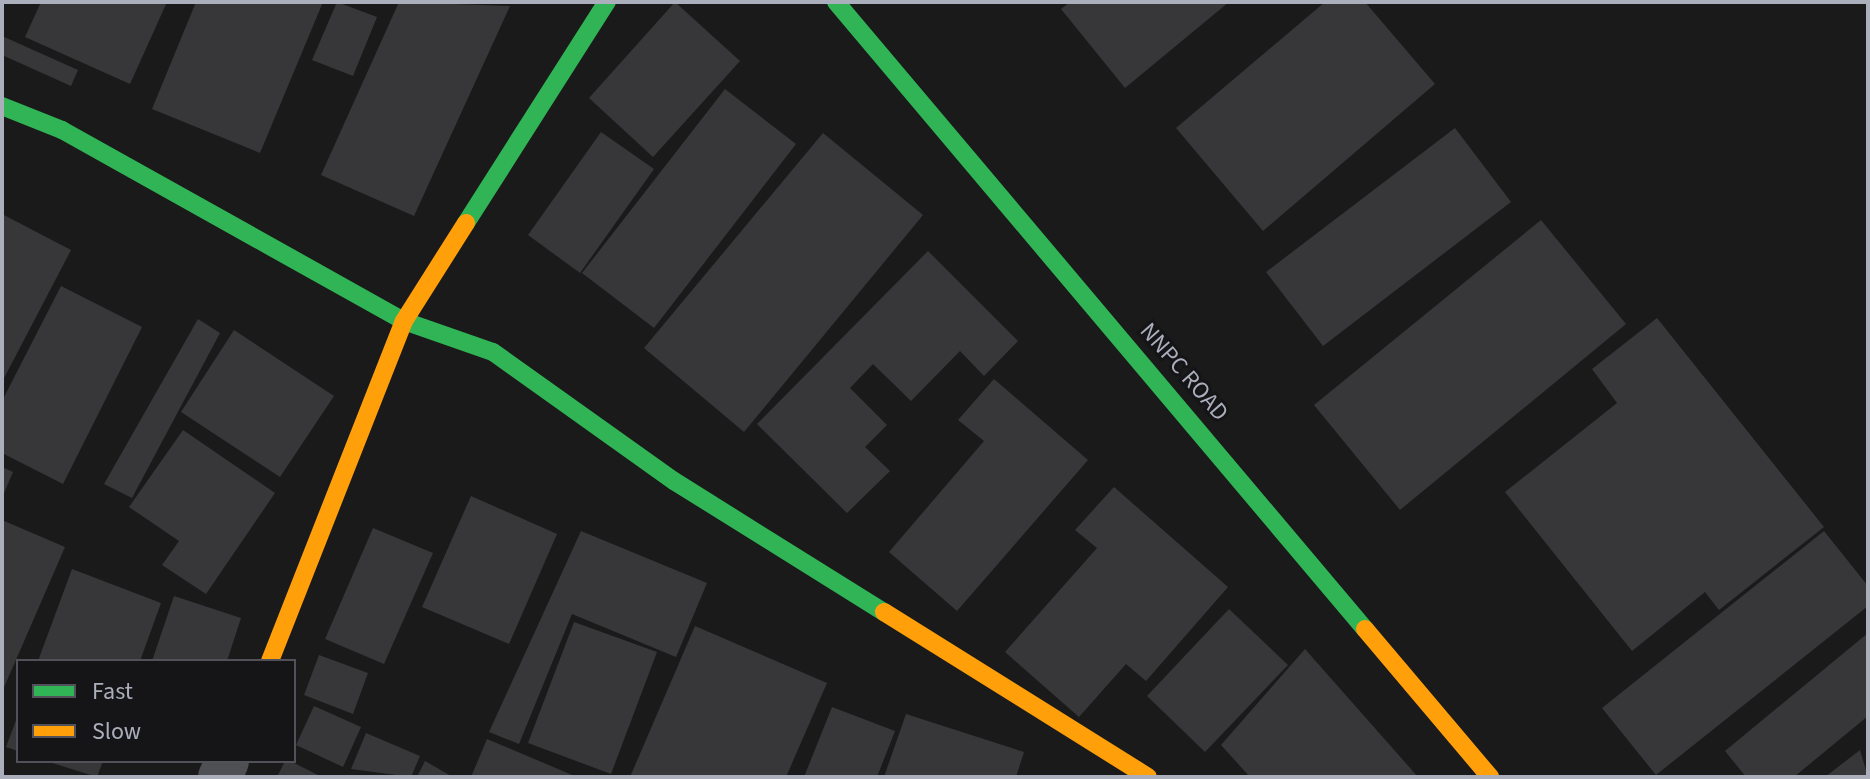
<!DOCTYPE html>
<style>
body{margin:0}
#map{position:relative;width:1870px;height:779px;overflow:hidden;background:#1a1a1b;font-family:"Source Sans 3",sans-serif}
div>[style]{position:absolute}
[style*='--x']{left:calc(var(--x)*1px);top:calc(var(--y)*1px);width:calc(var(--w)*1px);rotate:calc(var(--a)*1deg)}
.building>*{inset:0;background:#373739}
.street>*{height:44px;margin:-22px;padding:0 22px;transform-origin:22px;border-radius:22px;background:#4e5054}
.fast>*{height:18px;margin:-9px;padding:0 9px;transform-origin:9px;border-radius:9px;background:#30b455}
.slow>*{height:18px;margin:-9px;padding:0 9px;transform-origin:9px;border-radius:9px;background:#ff9f0a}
span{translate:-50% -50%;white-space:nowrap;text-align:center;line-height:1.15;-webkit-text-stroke:6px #151417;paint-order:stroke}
.street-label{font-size:24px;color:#abafbc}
.frame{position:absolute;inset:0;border:4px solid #abafbc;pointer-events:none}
.legend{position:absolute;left:16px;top:659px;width:280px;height:104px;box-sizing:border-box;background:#151417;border:2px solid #515259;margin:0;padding:10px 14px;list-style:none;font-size:24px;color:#abafbc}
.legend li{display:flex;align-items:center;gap:16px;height:40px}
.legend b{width:40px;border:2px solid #515259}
</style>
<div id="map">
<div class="building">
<i style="clip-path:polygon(41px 2px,167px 2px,130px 84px,25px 37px)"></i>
<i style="clip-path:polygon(196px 2px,323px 2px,260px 153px,152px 109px)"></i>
<i style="clip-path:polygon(337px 2px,377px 17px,353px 76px,312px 60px)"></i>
<i style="clip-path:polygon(399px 2px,510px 6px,414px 216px,321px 175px)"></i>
<i style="clip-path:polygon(675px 2px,740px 61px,653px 157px,589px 98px)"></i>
<i style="clip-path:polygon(1070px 2px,1229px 2px,1125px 88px,1061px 9px)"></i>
<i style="clip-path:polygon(1325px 2px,1365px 2px,1435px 84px,1263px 231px,1176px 128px)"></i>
<i style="clip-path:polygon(2px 36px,78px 70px,71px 86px,2px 55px)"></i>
<i style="clip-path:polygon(725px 89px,796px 144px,654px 328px,582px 273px)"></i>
<i style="clip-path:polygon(1455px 128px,1511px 202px,1323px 346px,1266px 272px)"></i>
<i style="clip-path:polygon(601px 132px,654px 169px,580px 273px,528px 235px)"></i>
<i style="clip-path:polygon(823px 133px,923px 215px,744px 432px,644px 348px)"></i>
<i style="clip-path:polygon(2px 214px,71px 250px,2px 382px)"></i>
<i style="clip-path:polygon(1541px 220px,1626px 324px,1400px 510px,1314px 405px)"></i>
<i style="clip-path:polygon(928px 251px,1018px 341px,984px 376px,960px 351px,911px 401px,873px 364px,850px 388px,887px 425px,865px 447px,890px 471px,847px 513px,757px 424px)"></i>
<i style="clip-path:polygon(61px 286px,142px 327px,63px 484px,2px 453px,2px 401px)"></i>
<i style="clip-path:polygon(1657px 318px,1824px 527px,1719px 610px,1705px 592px,1632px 651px,1505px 492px,1617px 403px,1592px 369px)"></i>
<i style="clip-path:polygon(198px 319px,220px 333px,132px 498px,104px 484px)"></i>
<i style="clip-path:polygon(234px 330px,334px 396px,280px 477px,181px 412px)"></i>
<i style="clip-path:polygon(994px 379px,1088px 460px,957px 611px,889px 552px,984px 441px,958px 420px)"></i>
<i style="clip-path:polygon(183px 430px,275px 493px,206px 594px,162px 565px,179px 541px,129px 507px)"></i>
<i style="clip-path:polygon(2px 467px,13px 472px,2px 498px)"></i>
<i style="clip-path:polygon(1114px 487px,1228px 587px,1146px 681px,1126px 664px,1079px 717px,1005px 652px,1097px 548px,1075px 530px)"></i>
<i style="clip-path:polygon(471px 496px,557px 534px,509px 644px,422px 607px)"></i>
<i style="clip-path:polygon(2px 520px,65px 547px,2px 692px)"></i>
<i style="clip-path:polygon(373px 528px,433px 553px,384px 664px,325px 639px)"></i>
<i style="clip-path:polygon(581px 531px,707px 583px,676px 657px,572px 614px,519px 744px,489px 732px)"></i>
<i style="clip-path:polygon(1824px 531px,1868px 586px,1868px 606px,1656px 775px,1602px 708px)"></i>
<i style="clip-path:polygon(72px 569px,161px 603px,140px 661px,38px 661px)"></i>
<i style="clip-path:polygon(174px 596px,241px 618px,227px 661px,152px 661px)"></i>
<i style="clip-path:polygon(1229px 609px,1288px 665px,1205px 752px,1147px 696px)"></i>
<i style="clip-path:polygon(574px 622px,657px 652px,611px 774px,528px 743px)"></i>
<i style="clip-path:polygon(695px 626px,827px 683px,786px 777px,630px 777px)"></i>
<i style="clip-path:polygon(1868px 633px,1868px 716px,1794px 777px,1746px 777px,1725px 751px)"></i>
<i style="clip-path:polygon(1305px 649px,1418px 777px,1250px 777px,1221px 745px)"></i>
<i style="clip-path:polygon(319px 655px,368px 673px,353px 714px,304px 695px)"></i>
<i style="clip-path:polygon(314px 706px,361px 727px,343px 767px,296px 745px)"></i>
<i style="clip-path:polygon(832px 707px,895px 731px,877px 777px,804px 777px)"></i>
<i style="clip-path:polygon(906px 714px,1024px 752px,1016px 777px,884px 777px)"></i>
<i style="clip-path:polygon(18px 715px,18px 751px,6px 747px)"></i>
<i style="clip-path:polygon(366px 733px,420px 756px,411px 777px,351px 769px)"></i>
<i style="clip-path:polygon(487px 739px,577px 777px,471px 777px)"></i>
<i style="clip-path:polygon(1860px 750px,1868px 777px,1825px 777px)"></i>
<i style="clip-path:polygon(46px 761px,103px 761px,97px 777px)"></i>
<i style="clip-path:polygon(285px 761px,290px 761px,322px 777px,277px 777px)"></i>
<i style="clip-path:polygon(425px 761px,453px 777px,417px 777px)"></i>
</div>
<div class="street">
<i style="--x:220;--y:777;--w:17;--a:-66"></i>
</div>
<div class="fast">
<i style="--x:836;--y:2;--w:820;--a:49.85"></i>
<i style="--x:2;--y:106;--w:65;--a:21.8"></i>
<i style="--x:62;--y:130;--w:392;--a:29.2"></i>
<i style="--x:404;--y:321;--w:94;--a:19.2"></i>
<i style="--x:493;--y:352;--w:222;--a:35.5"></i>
<i style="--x:674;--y:481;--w:248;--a:32"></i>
<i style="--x:466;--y:223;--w:262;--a:-57.5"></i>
</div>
<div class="slow">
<i style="--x:884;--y:612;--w:311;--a:32"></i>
<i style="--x:1365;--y:629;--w:194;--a:49.8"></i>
<i style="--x:270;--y:661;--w:365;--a:-68.5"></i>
<i style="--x:404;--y:321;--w:116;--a:-57.7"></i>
</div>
<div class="street-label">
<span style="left:1184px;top:372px;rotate:49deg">NNPC ROAD</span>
</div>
<div class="frame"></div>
<ul class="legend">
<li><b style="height:10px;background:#30b455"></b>Fast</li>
<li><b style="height:10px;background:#ff9f0a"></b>Slow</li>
</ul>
</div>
